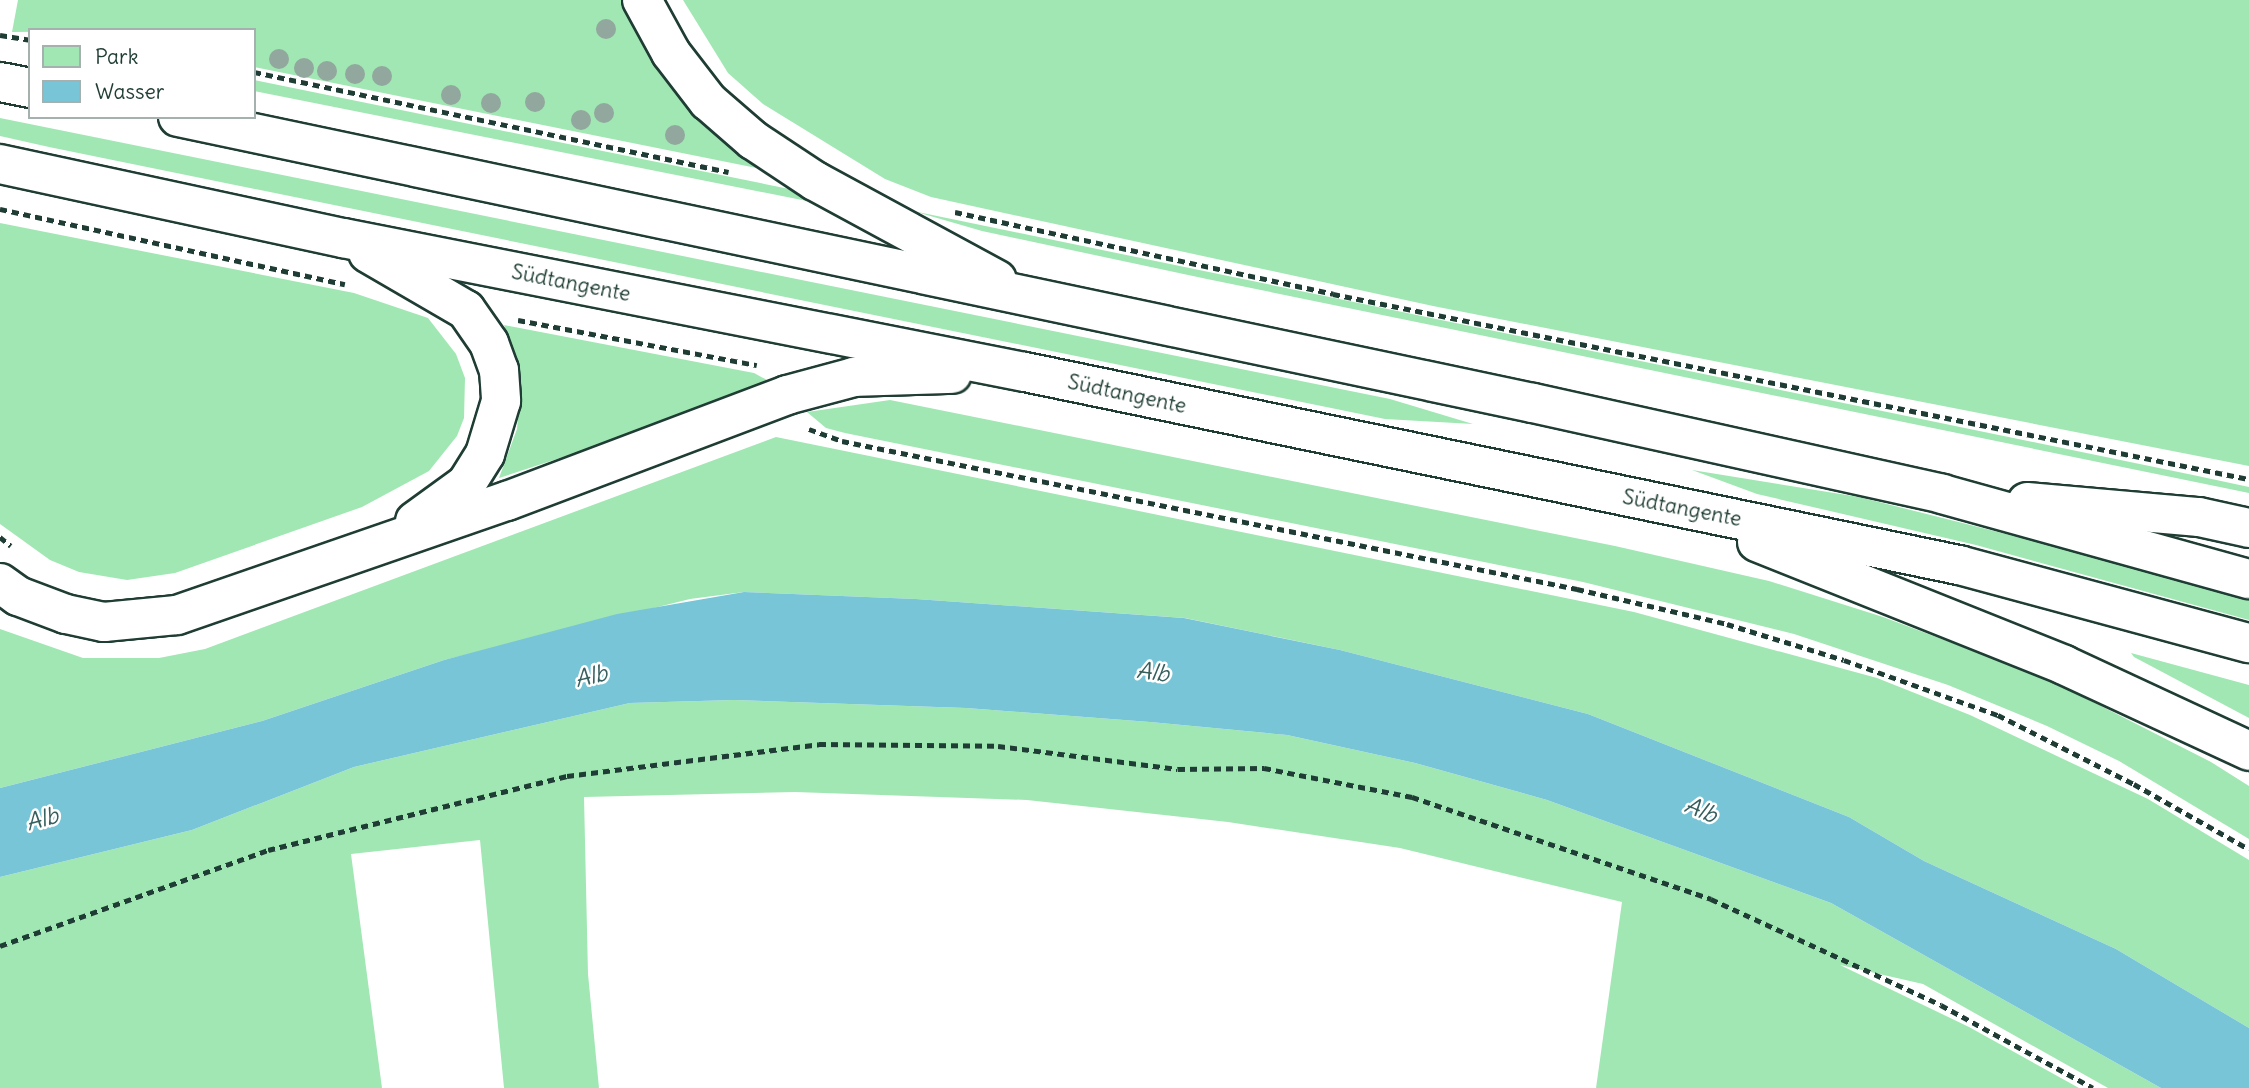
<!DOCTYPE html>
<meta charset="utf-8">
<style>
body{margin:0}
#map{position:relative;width:2249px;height:1088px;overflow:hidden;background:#fff;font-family:Delius,sans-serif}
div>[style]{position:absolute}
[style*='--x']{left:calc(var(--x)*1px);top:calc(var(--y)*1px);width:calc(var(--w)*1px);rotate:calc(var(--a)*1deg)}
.green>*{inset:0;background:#a1e7b3}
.water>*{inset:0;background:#79c5d8}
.path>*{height:4.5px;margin-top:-2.25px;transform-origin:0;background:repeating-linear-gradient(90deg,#1f3d34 0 7px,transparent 0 12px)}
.roads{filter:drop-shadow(2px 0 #1f3d34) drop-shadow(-2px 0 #1f3d34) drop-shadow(0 2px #1f3d34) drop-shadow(0 -2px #1f3d34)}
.trunk>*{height:38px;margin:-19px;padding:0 19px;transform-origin:19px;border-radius:19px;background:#fff}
.trees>*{width:20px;height:20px;margin:-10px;border-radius:50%;background:#92a79d}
span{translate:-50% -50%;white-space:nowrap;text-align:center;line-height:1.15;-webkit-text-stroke:5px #fff;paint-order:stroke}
.street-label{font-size:21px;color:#1f3d34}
.water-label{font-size:23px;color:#365f5d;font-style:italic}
.legend{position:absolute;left:28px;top:28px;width:228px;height:91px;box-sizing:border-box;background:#fff;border:2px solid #a5b1ae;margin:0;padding:9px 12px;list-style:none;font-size:21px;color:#1f3d34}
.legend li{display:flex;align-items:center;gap:14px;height:35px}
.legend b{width:35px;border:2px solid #a5b1ae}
</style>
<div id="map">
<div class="green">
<i style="clip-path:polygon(18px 0,623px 0,767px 170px,254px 67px,254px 30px,12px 32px)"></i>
<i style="clip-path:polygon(683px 0,2249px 0,2249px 466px,1433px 306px,931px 197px,885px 179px,763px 104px,728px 73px)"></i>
<i style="clip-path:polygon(254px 80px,804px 192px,822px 204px,254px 91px)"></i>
<i style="clip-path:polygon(0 118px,1390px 399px,1473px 424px,1385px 419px,49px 147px,0 136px)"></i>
<i style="clip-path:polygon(913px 211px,2193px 475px,2249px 487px,2249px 493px,1207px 279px,982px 231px)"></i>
<i style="clip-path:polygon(0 223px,354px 293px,428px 318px,456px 354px,465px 378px,464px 418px,457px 436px,429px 471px,362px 507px,175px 573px,127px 580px,79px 572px,50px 560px,0 524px)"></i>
<i style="clip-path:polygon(504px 325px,754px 373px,767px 380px,612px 441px,499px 478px,517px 429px,519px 406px,516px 356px)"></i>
<i style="clip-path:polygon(890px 400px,1615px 546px,1769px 581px,1883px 617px,2048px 679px,2211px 762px,2249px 786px,2249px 839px,2119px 761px,2047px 726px,1948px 685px,1794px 634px,1583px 582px,845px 433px,826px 428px,807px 412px)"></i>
<i style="clip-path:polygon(776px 437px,1634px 612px,1877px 678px,1970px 715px,2148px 799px,2249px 860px,2249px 1028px,2116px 949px,1924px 861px,1849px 817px,1588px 714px,1340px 650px,1185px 618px,916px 599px,744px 592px,690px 599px,444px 660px,262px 721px,0 788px,0 629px,83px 658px,159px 658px,205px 649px)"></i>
<i style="clip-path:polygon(1692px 470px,1859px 497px,2066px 549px,2249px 600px,2249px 620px,1976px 545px,1757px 494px)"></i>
<i style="clip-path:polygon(2131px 653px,2249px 685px,2249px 718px,2134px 657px)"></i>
<i style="clip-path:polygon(734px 700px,966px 708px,1150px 722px,1287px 735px,1415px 763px,1547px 800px,1831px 903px,2161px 1088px,2108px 1088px,1923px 984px,1840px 965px,1969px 1027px,2079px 1088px,1596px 1088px,1622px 902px,1400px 848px,1228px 822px,1027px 800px,795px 792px,584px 797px,588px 974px,599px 1088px,504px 1088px,480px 840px,351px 854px,382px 1088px,0 1088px,0 877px,192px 830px,354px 767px,630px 703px)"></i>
</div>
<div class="water">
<i style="clip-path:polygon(744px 592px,916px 599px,1184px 618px,1340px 650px,1588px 714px,1849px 817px,1924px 861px,2116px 949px,2249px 1028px,2249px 1088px,2161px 1088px,1831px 903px,1547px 800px,1415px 763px,1287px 735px,1150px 722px,966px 708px,734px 700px,630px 703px,354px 767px,192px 830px,0 877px,0 788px,262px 721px,444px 660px,617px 614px)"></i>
</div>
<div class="path">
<i style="--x:0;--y:35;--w:30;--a:9"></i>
<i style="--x:254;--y:72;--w:485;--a:11.9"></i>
<i style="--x:0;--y:209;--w:353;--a:12.3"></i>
<i style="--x:955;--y:212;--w:387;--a:12.2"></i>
<i style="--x:1333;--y:294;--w:934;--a:11.42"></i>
<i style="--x:518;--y:320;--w:243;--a:10.7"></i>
<i style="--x:809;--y:429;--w:35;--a:20"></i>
<i style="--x:842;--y:441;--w:750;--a:11.38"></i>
<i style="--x:1577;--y:589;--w:154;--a:13.1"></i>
<i style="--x:1727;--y:624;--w:122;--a:17.1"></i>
<i style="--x:1844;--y:660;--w:164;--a:19.7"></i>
<i style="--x:1998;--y:715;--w:153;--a:26.9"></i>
<i style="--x:2134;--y:784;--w:132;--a:29.5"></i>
<i style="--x:0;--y:537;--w:14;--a:39"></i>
<i style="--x:0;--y:946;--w:285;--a:-19.7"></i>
<i style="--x:268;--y:850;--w:308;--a:-13.9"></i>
<i style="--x:567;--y:776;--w:254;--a:-7.2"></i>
<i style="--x:819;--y:744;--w:179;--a:0.6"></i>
<i style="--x:998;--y:746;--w:181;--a:7.3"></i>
<i style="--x:1178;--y:769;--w:86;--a:-0.7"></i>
<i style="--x:1264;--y:768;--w:151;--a:11.1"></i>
<i style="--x:1412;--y:797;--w:316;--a:18.8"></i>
<i style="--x:1711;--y:899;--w:253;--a:24.7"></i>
<i style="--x:1941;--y:1005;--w:173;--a:28.6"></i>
</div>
<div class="roads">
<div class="trunk">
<i style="--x:642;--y:0;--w:60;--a:61.3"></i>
<i style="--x:671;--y:53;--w:61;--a:52.4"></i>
<i style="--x:708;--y:101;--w:60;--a:40.9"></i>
<i style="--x:753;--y:140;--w:74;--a:33.5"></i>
<i style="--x:815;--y:181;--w:207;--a:28.5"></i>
<i style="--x:0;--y:82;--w:31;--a:11"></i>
<i style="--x:178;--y:117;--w:1385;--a:11.92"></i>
<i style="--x:1533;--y:403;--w:419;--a:12.5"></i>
<i style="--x:1942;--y:494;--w:319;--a:15.5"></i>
<i style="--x:0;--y:164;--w:351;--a:12.2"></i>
<i style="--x:343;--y:238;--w:695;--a:11.12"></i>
<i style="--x:1025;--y:372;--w:954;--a:11.68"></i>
<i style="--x:1959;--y:565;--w:300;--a:15.1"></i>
<i style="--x:368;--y:253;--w:113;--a:30.2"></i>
<i style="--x:466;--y:310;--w:40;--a:55.1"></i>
<i style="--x:489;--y:343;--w:29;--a:70"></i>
<i style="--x:499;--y:370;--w:31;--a:86"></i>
<i style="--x:501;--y:401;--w:55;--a:106.8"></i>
<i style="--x:485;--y:454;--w:36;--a:122"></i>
<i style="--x:466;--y:484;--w:63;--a:144"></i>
<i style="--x:2027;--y:502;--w:173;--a:5"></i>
<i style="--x:2199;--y:517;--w:51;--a:12.4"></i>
<i style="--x:1757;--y:542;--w:331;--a:21.8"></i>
<i style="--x:2064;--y:665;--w:204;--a:24.9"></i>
<i style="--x:0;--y:583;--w:22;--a:36"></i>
<i style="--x:18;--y:596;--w:51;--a:20.6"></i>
<i style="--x:66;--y:614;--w:39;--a:12"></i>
<i style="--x:104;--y:622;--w:73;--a:-5.5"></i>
<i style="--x:177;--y:615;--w:349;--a:-19.1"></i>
<i style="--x:507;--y:501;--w:299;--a:-20.7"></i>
<i style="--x:787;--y:395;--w:69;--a:-15"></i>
<i style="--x:854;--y:377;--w:98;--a:-1.8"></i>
</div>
</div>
<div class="trees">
<i style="left:606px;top:29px"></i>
<i style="left:279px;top:59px"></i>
<i style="left:304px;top:68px"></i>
<i style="left:327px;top:71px"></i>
<i style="left:355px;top:74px"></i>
<i style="left:382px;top:76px"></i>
<i style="left:451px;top:95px"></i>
<i style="left:535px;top:102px"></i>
<i style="left:491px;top:103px"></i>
<i style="left:604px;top:113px"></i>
<i style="left:581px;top:120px"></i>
<i style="left:675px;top:135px"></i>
</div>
<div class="street-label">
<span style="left:571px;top:283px;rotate:11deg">Südtangente</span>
<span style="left:1127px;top:394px;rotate:12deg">Südtangente</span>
<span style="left:1682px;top:508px;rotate:11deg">Südtangente</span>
</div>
<div class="water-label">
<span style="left:1153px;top:672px;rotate:8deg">Alb</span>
<span style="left:591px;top:676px;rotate:-13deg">Alb</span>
<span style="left:1701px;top:810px;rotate:23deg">Alb</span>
<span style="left:42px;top:819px;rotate:-15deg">Alb</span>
</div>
<ul class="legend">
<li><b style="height:19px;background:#a1e7b3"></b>Park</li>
<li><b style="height:19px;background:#79c5d8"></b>Wasser</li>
</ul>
</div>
